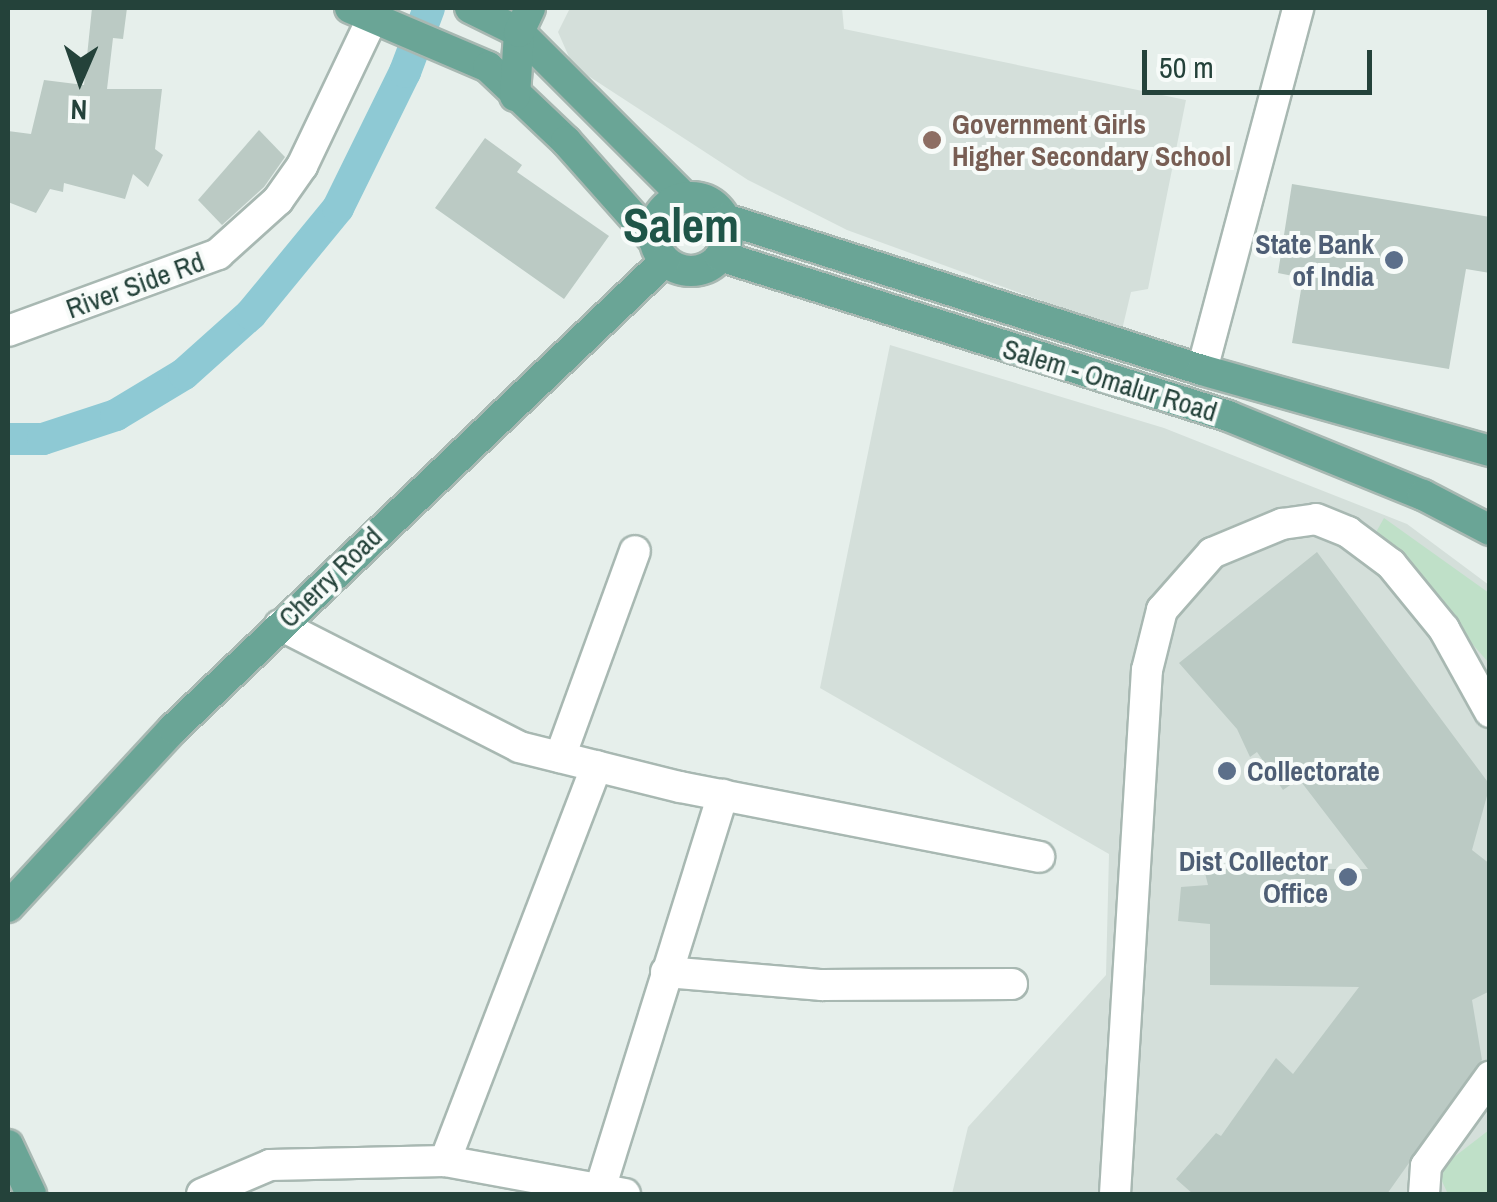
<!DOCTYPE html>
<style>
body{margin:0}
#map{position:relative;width:1497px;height:1202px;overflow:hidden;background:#e6efeb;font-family:"Archivo Narrow",sans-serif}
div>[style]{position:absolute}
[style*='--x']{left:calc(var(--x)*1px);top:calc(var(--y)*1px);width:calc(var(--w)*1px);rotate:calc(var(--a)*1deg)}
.built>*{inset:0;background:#d4dfda}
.green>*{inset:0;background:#bfe0c8}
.canal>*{height:32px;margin:-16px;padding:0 16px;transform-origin:16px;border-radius:16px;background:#8ec9d4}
.building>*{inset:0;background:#bbcac4}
.roads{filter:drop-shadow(2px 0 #a8b8b2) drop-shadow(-2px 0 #a8b8b2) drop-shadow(0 2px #a8b8b2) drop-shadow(0 -2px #a8b8b2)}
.street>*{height:30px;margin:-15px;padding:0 15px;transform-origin:15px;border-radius:15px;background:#fff}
.primary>*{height:30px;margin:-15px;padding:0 15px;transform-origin:15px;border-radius:15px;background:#6aa596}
.primary>.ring{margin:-15px;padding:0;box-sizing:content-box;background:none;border:30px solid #6aa596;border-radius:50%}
.dots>*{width:28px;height:28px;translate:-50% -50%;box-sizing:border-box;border:5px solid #f7fbf9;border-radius:50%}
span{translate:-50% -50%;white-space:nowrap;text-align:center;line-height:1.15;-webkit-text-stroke:8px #f7fbf9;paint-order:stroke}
.education-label{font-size:28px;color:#785e54;font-weight:700}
.left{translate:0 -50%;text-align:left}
.service-label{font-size:28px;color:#4e5e75;font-weight:700}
.right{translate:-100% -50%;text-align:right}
.street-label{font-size:28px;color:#24423a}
.town-label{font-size:48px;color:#1f5548;font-weight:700}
.frame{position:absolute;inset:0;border:10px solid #24423a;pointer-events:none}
.north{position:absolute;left:30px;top:30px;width:100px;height:100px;-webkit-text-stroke:8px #f7fbf9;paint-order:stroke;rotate:182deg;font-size:28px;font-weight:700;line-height:40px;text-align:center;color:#24423a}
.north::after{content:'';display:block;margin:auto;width:35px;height:45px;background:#24423a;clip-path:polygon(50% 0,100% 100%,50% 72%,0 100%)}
.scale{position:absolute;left:1142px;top:50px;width:230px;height:45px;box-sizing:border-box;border:5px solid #24423a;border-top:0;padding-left:12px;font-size:30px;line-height:35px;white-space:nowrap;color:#24423a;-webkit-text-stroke:8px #f7fbf9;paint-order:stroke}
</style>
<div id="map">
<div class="built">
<i style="clip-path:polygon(570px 8px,842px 8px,844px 29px,1186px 100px,1148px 289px,1131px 292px,1122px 330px,847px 230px,748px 180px,573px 66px,558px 32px)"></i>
<i style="clip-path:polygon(890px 345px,1164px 428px,1407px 524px,1489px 585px,1489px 1194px,952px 1194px,968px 1127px,1106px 975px,1109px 854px,820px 688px)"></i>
</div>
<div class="green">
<i style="clip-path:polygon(1384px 518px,1489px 593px,1489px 663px,1375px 534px)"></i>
<i style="clip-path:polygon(1489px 1130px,1489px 1194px,1448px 1194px,1440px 1177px,1445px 1164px)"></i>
</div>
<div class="canal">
<i style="--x:8;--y:439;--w:35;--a:0"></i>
<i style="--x:43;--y:439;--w:77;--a:-18.2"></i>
<i style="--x:116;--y:415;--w:79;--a:-31.1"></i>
<i style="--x:184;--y:374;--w:90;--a:-41.8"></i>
<i style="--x:251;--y:314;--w:137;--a:-50.6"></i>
<i style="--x:338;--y:208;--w:152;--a:-63.8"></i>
<i style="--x:405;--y:72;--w:68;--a:-69.4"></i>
</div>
<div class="building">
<i style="clip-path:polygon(92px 8px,127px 8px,123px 39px,113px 38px,107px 89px,162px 89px,155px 149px,163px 155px,148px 187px,133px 174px,125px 199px,64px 183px,63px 192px,50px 189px,36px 213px,8px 202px,8px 131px,31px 134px,44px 80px,84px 85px)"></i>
<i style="clip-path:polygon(259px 130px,285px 157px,264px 187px,222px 225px,198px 200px)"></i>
<i style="clip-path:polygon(485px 138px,522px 165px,517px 172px,609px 236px,564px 299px,435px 208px)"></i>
<i style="clip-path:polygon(1292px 184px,1490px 217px,1490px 273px,1466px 269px,1449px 369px,1292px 343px,1303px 278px,1278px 273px)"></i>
<i style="clip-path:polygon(1317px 552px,1490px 785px,1472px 850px,1490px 864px,1490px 991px,1472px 1000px,1482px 1060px,1387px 1194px,1193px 1194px,1176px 1179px,1216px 1133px,1221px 1136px,1276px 1058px,1293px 1074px,1359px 987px,1210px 985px,1210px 924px,1178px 921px,1181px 887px,1208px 885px,1204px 869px,1368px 869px,1299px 779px,1283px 790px,1257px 752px,1250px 757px,1237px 729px,1179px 663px)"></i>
</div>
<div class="roads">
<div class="street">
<i style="--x:8;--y:331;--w:224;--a:-20.1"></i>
<i style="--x:218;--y:254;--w:81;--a:-42"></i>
<i style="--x:278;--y:200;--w:42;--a:-54.8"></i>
<i style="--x:302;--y:166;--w:165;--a:-64.5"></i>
<i style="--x:1202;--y:370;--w:375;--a:-75.1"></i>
<i style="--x:280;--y:625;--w:268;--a:27"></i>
<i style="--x:519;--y:747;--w:166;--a:14"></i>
<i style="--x:680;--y:787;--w:366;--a:11"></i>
<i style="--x:560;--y:757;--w:219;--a:-70"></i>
<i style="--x:666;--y:972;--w:157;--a:4.8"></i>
<i style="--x:822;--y:985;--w:190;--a:-0.3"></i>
<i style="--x:445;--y:1161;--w:183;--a:10.4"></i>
<i style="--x:600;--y:1189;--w:413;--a:-72.7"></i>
<i style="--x:202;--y:1194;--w:74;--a:-23.1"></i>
<i style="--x:270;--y:1165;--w:175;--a:-1.3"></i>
<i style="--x:445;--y:1161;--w:423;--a:-69"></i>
<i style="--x:1115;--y:1194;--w:525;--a:-86.51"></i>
<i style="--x:1147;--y:670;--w:62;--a:-76"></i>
<i style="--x:1162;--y:610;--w:76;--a:-48.7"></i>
<i style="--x:1212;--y:553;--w:76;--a:-22.5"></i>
<i style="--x:1282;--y:524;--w:34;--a:-8"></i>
<i style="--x:1316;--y:519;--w:35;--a:22"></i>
<i style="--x:1348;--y:532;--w:54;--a:36.7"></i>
<i style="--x:1391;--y:564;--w:84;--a:50.8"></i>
<i style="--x:1444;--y:629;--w:95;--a:61"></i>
<i style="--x:1424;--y:1194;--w:28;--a:-86"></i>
<i style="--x:1426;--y:1166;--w:110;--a:-54.3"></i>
</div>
<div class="primary">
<i style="--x:350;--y:8;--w:150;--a:23.1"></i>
<i style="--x:488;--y:67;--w:108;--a:43.5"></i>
<i style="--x:566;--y:141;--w:132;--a:48.4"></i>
<i style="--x:470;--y:8;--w:55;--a:26.1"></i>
<i style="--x:519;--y:32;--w:235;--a:45"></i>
<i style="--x:515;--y:96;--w:64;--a:-86.4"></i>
<i style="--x:519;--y:32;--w:26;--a:-65"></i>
<i class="ring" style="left:654px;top:197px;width:44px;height:44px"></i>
<i style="--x:725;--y:219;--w:500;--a:17.57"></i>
<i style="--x:1202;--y:370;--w:299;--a:15.7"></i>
<i style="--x:720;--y:256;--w:533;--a:17.48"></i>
<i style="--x:1228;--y:416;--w:210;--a:22.1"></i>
<i style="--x:1423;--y:495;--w:76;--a:27.6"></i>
<i style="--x:8;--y:907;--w:243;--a:-47.2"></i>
<i style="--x:173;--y:729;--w:679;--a:-43.57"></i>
<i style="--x:8;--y:1145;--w:54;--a:64.9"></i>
</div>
</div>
<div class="dots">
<i style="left:932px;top:140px;background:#8d6e63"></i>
<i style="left:1394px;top:260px;background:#5c6f8a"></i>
<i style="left:1227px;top:771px;background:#5c6f8a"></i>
<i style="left:1348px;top:877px;background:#5c6f8a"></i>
</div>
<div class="education-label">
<span class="left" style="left:952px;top:140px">Government Girls<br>Higher Secondary School</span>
</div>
<div class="service-label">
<span class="right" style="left:1374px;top:260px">State Bank<br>of India</span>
<span class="left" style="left:1247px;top:771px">Collectorate</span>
<span class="right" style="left:1328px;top:877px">Dist Collector<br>Office</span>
</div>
<div class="street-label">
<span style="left:135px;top:285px;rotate:-20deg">River Side Rd</span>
<span style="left:1110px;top:380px;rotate:17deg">Salem - Omalur Road</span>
<span style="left:330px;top:577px;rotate:-44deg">Cherry Road</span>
</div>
<div class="town-label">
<span style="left:681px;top:225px">Salem</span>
</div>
<div class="frame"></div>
<div class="north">N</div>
<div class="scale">50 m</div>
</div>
